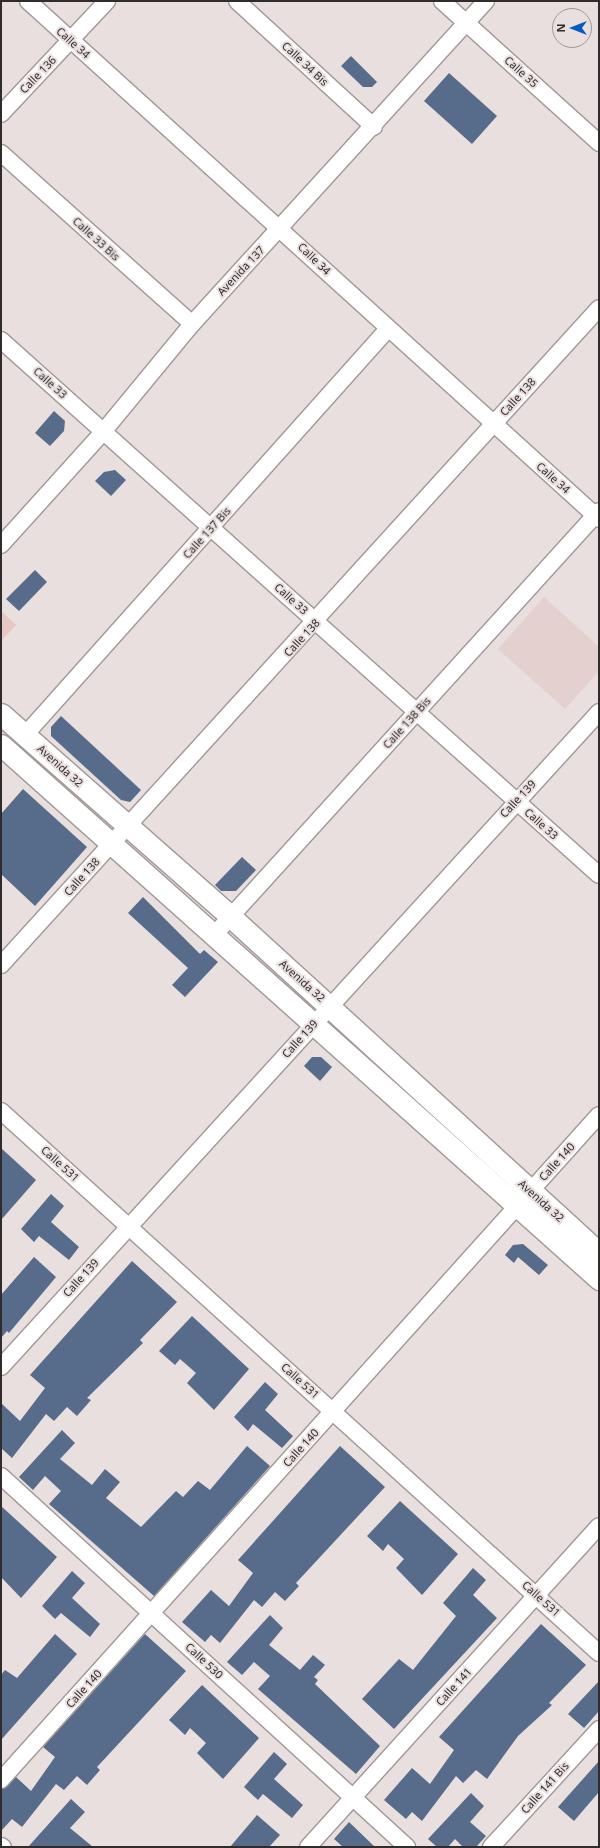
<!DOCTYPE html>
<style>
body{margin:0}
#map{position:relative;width:600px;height:1848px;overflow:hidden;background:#e9dfde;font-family:"Noto Sans",sans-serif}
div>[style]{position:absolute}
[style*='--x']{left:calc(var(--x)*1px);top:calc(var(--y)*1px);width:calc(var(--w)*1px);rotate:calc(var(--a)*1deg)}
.built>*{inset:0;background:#e3d0cf}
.green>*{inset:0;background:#e7c7c4}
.building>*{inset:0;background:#576b8a}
.roads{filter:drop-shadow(1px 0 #a29897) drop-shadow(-1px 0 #a29897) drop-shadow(0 1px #a29897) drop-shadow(0 -1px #a29897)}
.minor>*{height:16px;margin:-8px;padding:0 8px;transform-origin:8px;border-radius:8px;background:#fff}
.major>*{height:21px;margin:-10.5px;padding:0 10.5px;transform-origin:10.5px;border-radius:10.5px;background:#fff}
span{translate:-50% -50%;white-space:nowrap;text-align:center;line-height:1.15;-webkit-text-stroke:4px #e9dfde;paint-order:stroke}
.street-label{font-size:11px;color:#302c2c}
.frame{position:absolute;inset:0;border:2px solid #302c2c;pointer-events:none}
.north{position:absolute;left:552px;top:8px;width:40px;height:40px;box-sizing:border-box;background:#e9dfde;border:1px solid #9f9797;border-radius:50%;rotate:270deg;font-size:11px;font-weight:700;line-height:16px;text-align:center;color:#302c2c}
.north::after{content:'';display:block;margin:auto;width:14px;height:18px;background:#055bc4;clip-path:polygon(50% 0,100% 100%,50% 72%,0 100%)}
</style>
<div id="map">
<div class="built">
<i style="clip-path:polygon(544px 597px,599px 647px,599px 671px,565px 709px,498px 649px)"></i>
</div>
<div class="green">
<i style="clip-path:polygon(1px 611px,16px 625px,1px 641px)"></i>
<i style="clip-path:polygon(1px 727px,104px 821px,101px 823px,1px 732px)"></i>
</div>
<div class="building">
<i style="clip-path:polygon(351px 56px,377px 82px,372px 87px,363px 87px,341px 66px)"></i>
<i style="clip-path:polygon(449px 73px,497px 116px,472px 144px,424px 101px)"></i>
<i style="clip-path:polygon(54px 411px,65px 421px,64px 431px,50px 446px,35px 433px)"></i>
<i style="clip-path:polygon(115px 470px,126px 480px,111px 496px,95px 481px,104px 472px)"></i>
<i style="clip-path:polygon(35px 570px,47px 582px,19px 611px,6px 599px)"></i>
<i style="clip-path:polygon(61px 716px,141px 790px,130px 802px,121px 800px,51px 736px,51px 727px)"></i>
<i style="clip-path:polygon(23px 789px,87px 847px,35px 906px,1px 874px,1px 814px)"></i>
<i style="clip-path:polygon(242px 857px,256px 870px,236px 891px,221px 891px,215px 885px)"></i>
<i style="clip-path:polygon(143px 897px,200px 954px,204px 950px,218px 962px,185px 997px,172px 985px,188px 968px,128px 913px)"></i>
<i style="clip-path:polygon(312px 1057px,321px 1057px,332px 1067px,320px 1081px,304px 1066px)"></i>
<i style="clip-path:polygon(1px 1148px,36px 1180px,1px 1220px)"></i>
<i style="clip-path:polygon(51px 1194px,64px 1206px,51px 1222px,79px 1247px,69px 1260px,39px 1236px,34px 1242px,21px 1229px)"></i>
<i style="clip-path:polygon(523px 1244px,548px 1265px,539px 1275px,518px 1257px,514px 1263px,505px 1255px,513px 1245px)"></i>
<i style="clip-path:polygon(34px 1257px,56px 1277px,9px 1333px,7px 1331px,1px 1338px,1px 1295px)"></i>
<i style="clip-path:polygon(132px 1261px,177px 1302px,140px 1340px,143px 1343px,87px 1398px,91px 1400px,77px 1416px,67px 1407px,54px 1421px,46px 1414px,12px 1458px,1px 1448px,1px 1403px,20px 1421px,45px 1388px,30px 1375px)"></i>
<i style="clip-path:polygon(192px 1316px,249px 1369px,214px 1410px,187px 1383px,196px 1373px,180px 1359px,175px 1365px,159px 1351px)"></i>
<i style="clip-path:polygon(265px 1382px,278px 1394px,265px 1410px,293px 1436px,282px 1448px,253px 1424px,248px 1431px,234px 1417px)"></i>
<i style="clip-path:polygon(62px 1430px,75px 1443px,60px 1459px,92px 1485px,105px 1469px,120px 1482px,106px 1498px,141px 1527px,176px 1491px,183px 1497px,198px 1481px,210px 1490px,247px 1446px,270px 1466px,154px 1596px,49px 1504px,61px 1491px,45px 1476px,33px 1490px,19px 1477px)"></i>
<i style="clip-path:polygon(340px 1446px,385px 1487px,296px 1583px,299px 1586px,285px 1601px,275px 1592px,262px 1607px,254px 1600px,220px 1643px,211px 1635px,205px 1642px,182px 1622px,211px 1590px,229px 1606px,253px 1573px,238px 1560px)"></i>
<i style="clip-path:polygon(400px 1501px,458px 1554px,422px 1595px,396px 1568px,404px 1559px,388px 1544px,383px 1551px,367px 1536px)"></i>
<i style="clip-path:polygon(1px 1506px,57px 1557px,21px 1598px,1px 1577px)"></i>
<i style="clip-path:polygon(473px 1568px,486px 1580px,473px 1595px,497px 1618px,394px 1729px,362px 1699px,399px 1659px,413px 1670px,456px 1616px,443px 1603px)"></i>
<i style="clip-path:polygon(72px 1571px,85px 1583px,72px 1598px,100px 1624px,90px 1637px,61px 1613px,55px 1619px,42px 1606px)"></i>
<i style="clip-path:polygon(270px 1615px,283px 1628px,269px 1645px,300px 1670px,313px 1655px,325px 1665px,314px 1677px,318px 1680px,315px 1684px,380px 1746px,356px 1774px,258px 1689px,270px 1676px,254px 1662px,242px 1675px,227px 1662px)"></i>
<i style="clip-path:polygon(541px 1624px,586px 1665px,549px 1703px,552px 1705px,518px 1736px,487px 1779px,476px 1770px,463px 1783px,456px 1776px,422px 1821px,412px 1812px,406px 1819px,384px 1800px,412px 1768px,430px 1784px,454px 1750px,439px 1737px)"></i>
<i style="clip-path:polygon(55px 1634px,77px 1654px,1px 1740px,1px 1675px,5px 1670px,17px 1678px)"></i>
<i style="clip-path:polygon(145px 1634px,186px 1671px,97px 1767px,100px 1770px,87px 1785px,77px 1776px,64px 1790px,56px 1784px,22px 1827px,12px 1819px,1px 1831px,1px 1789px,16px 1777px,31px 1791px,55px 1757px,43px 1747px)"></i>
<i style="clip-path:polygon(599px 1681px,599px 1711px,584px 1728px,568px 1714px)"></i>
<i style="clip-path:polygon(202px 1685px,259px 1738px,223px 1779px,197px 1753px,206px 1743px,190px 1728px,185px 1735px,169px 1720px)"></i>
<i style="clip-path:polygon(274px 1752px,287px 1764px,274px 1779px,303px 1805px,292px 1818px,263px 1794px,258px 1800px,244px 1787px)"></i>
<i style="clip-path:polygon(599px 1761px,599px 1792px,574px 1821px,558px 1807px)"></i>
<i style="clip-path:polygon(471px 1793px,484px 1806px,470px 1822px,486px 1836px,476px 1847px,463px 1847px,455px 1839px,448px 1847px,437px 1847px,428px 1839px)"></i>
<i style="clip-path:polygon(71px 1799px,85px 1812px,70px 1828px,93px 1847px,28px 1847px)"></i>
<i style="clip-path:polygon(257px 1815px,280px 1835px,269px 1847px,230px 1847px)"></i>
<i style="clip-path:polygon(349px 1822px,375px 1847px,343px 1847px,334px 1839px)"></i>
</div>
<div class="roads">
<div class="minor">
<i style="--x:28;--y:1;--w:771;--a:42.21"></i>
<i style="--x:237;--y:1;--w:186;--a:42.6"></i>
<i style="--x:442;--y:1;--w:212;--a:42.1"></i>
<i style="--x:1;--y:114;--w:155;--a:-46.8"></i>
<i style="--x:1;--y:153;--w:256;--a:41.8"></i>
<i style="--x:1;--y:340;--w:802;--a:41.82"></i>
<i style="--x:1;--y:545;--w:152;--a:-47.9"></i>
<i style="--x:103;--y:432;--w:140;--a:-50.5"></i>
<i style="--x:192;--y:324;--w:437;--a:-47.7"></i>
<i style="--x:25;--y:735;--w:543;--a:-48.21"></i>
<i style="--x:215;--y:934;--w:571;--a:-47.77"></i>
<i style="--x:1;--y:965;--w:888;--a:-47.69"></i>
<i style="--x:1;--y:1111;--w:807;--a:42.19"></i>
<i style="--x:1;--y:1367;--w:887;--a:-47.6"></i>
<i style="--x:1;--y:1476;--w:550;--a:42.42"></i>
<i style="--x:1;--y:1780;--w:894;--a:-48.04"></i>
<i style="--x:1;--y:1846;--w:2;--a:27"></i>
<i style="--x:308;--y:1847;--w:433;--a:-47.8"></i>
<i style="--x:491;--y:1847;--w:160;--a:-47.5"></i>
</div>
<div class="major">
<i style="--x:1;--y:714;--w:305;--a:41.4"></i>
<i style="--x:230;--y:916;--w:500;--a:42.4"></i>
<i style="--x:1;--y:745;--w:802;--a:41.76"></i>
</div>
</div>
<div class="street-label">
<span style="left:73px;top:43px;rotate:42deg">Calle 34</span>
<span style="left:305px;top:64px;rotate:43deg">Calle 34 Bis</span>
<span style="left:521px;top:72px;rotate:42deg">Calle 35</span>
<span style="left:38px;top:75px;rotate:-46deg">Calle 136</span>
<span style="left:96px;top:239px;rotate:42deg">Calle 33 Bis</span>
<span style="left:314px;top:259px;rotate:44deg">Calle 34</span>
<span style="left:241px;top:271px;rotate:-47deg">Avenida 137</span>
<span style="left:50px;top:383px;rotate:42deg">Calle 33</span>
<span style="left:518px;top:397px;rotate:-48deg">Calle 138</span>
<span style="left:553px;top:478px;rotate:42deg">Calle 34</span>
<span style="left:207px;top:533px;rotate:-48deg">Calle 137 Bis</span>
<span style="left:291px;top:599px;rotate:42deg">Calle 33</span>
<span style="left:302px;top:638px;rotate:-47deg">Calle 138</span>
<span style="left:407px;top:723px;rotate:-48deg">Calle 138 Bis</span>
<span style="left:60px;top:766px;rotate:42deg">Avenida 32</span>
<span style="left:518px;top:799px;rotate:-47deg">Calle 139</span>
<span style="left:541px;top:824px;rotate:42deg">Calle 33</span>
<span style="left:82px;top:877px;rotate:-48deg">Calle 138</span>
<span style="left:302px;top:981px;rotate:42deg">Avenida 32</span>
<span style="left:300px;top:1039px;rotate:-48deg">Calle 139</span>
<span style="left:557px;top:1162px;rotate:-48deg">Calle 140</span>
<span style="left:60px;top:1164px;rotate:42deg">Calle 531</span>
<span style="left:541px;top:1201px;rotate:42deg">Avenida 32</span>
<span style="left:81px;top:1278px;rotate:-48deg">Calle 139</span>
<span style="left:300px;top:1381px;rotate:42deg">Calle 531</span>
<span style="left:301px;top:1448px;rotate:-48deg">Calle 140</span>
<span style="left:541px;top:1599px;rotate:42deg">Calle 531</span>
<span style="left:204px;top:1661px;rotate:43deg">Calle 530</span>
<span style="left:454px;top:1687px;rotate:-48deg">Calle 141</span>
<span style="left:84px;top:1689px;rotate:-48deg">Calle 140</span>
<span style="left:545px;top:1788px;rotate:-48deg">Calle 141 Bis</span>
</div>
<div class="frame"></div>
<div class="north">N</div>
</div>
